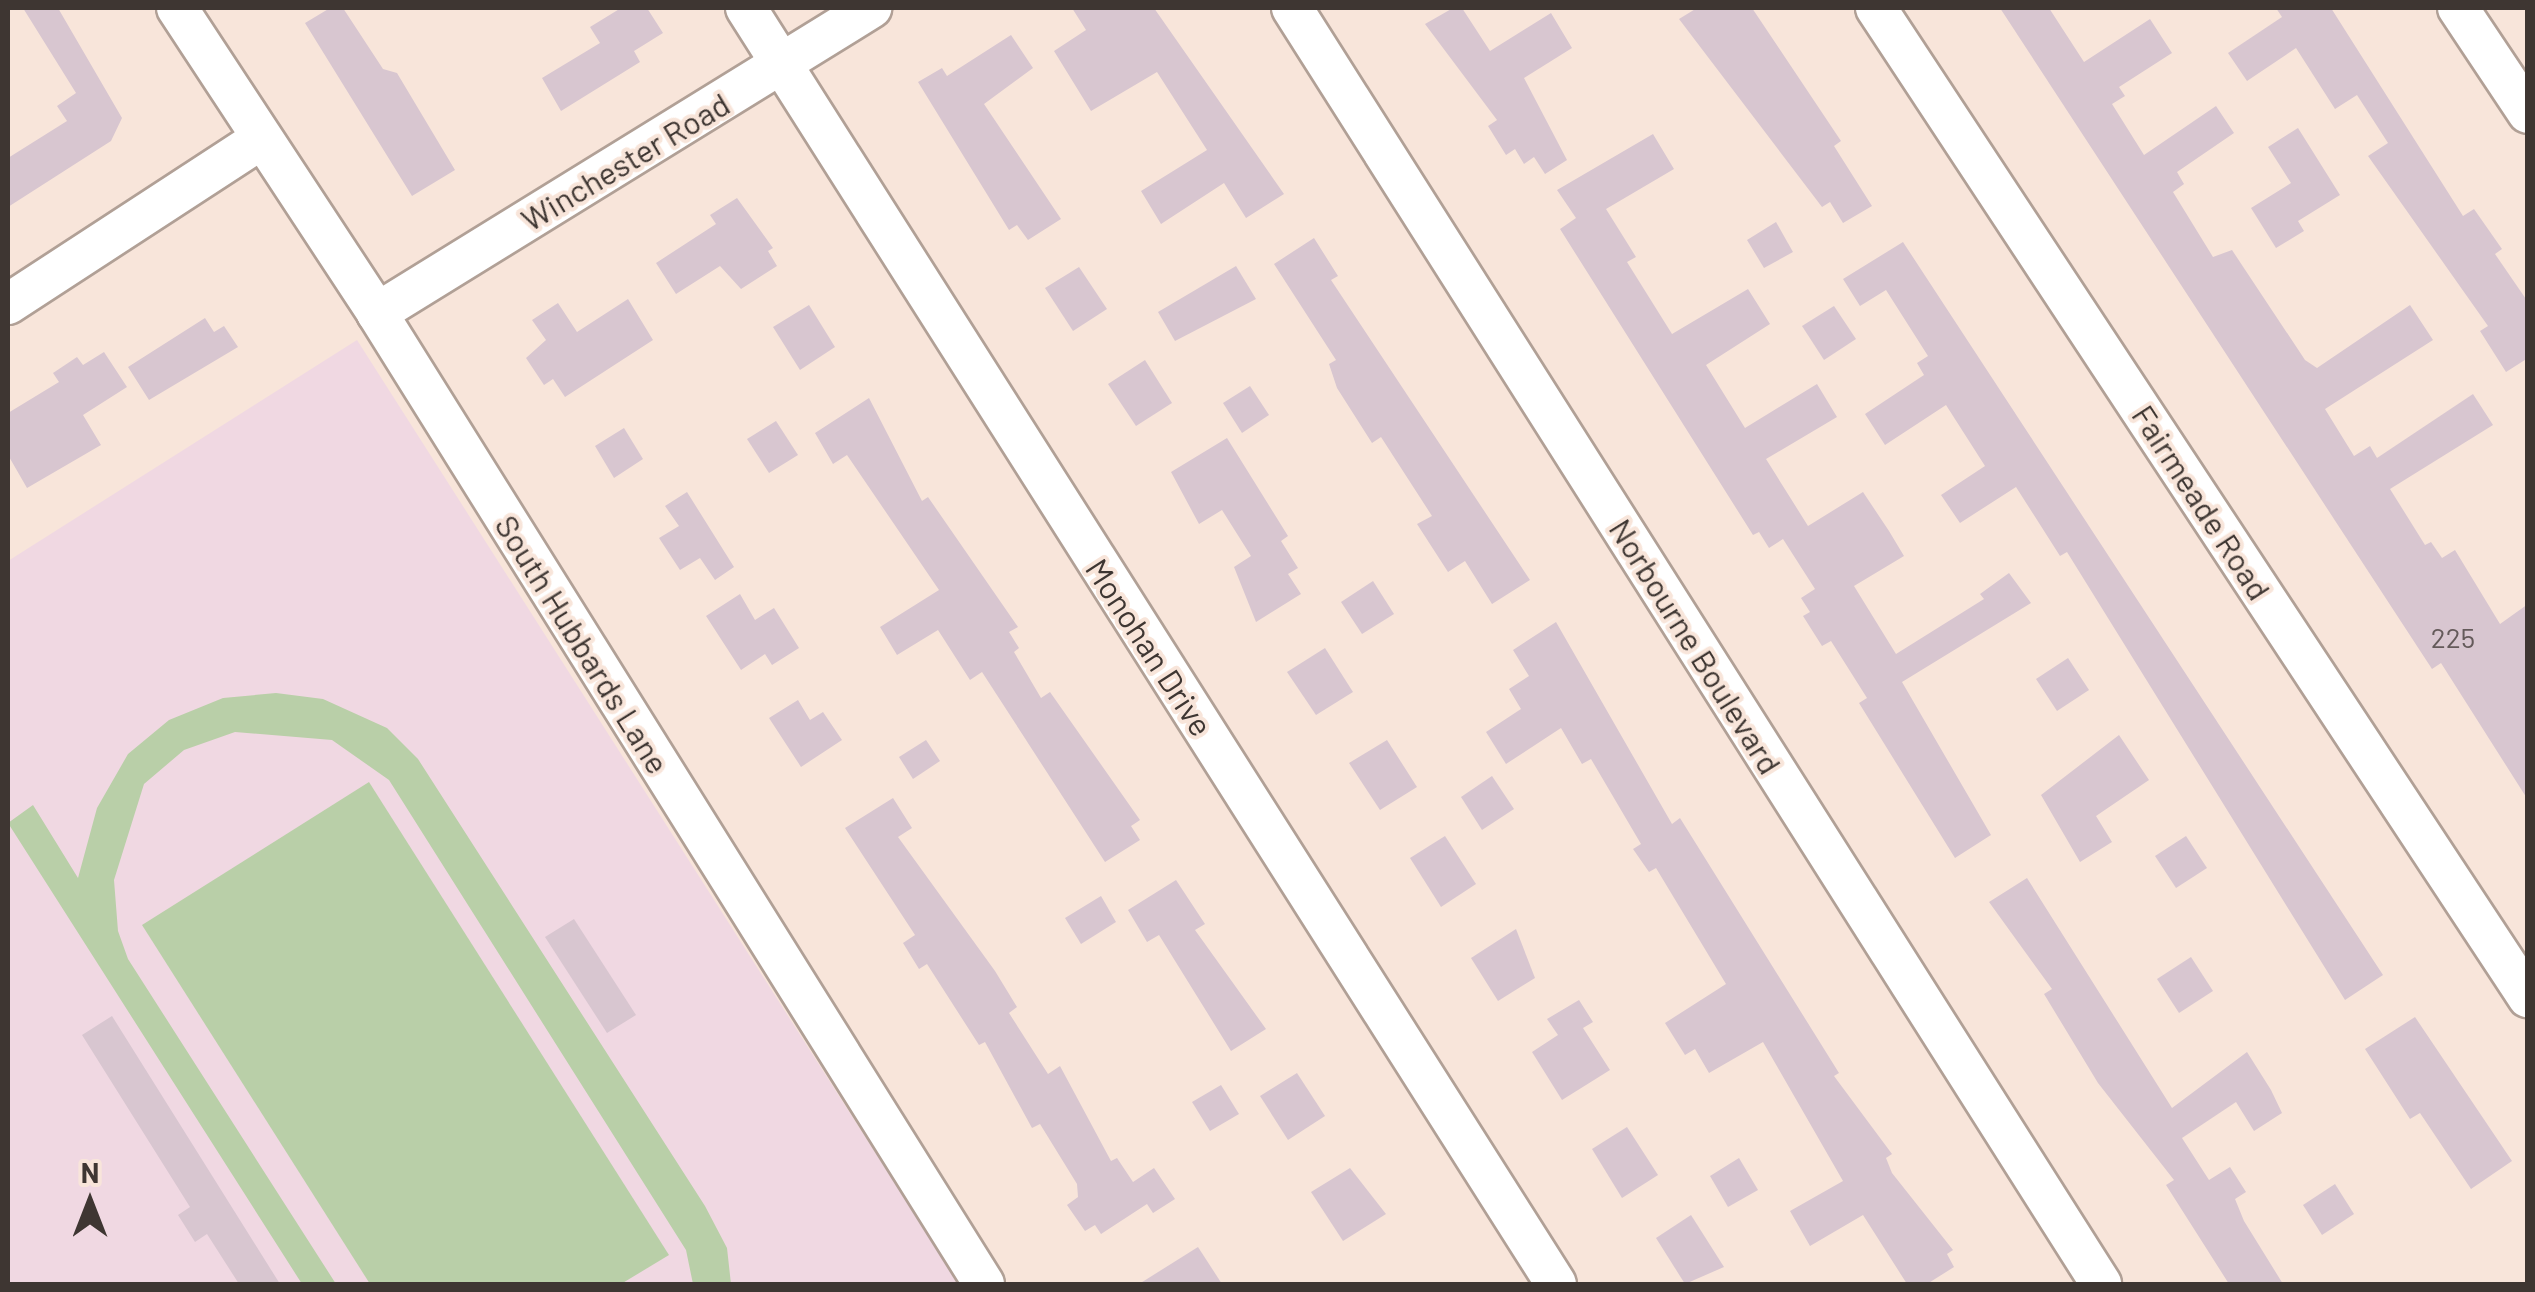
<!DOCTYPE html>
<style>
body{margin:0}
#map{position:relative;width:2535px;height:1292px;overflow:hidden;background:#f8e5da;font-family:Barlow,sans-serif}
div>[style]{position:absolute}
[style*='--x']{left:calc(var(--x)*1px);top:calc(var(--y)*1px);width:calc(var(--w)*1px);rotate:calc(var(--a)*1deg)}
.education>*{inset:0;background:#f0d8e2}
.green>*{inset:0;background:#b9cfa8}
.building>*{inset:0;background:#d8c6d0}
.roads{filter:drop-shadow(2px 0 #b1a096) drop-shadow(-2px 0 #b1a096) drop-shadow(0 2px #b1a096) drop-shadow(0 -2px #b1a096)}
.minor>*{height:40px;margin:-20px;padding:0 20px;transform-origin:20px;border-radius:20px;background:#fff}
span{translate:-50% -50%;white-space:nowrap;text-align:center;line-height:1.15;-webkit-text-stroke:8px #f8e5da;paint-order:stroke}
.number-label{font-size:28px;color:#645a5a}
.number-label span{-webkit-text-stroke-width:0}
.street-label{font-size:32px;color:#3e3632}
.frame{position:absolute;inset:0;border:10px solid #3e3632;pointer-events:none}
.north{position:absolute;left:40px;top:1152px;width:100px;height:100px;-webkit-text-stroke:8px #f8e5da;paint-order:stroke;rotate:0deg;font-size:28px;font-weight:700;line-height:40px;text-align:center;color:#3e3632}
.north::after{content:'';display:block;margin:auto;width:35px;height:45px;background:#3e3632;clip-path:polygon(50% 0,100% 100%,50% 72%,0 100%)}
</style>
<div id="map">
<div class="education">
<i style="clip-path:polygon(357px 340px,959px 1284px,8px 1284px,8px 561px)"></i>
</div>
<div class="green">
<i style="clip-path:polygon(276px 693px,323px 699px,387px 728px,418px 759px,705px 1206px,727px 1248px,731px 1284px,693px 1284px,686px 1250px,389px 780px,332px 740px,235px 732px,184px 750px,144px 784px,114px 880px,118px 931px,128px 959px,336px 1284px,302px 1284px,8px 823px,33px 805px,78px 878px,97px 808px,128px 754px,169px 720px,223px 698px)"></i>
<i style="clip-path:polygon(369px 782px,669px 1255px,621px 1284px,370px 1284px,142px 925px)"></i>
</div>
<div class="building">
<i style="clip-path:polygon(23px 8px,58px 8px,122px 118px,111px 141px,8px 207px,8px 158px,67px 121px,57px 106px,76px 93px)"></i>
<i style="clip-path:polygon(330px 8px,343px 8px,383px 69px,397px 73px,455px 170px,412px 196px,305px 23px)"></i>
<i style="clip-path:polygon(621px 8px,647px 8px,663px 33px,634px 51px,640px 62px,561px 111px,542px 78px,600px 43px,590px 27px)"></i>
<i style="clip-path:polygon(1072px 8px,1154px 8px,1284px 194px,1246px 218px,1224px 183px,1161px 224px,1141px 191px,1207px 150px,1157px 72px,1091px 111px,1054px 51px,1086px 30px)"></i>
<i style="clip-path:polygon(1453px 8px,1462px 8px,1490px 51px,1551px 13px,1572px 48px,1524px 78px,1567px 160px,1545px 174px,1534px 157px,1524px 164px,1515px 149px,1506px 155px,1488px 126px,1497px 120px,1425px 24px)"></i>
<i style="clip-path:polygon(1697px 8px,1752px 8px,1841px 141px,1834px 146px,1872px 206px,1843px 223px,1830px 202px,1822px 207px,1679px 19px)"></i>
<i style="clip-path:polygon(2000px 8px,2049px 8px,2084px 62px,2150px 19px,2172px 53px,2119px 87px,2125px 96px,2112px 104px,2144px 155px,2216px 106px,2234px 133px,2177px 172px,2184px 184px,2173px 192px,2213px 257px,2232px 250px,2305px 360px,2317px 368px,2410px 305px,2433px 340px,2325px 409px,2354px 456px,2370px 446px,2377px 458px,2473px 394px,2493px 425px,2390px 489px,2425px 545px,2431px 542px,2442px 558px,2455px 550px,2500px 624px,2528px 604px,2528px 800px,2441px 663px,2432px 669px)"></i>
<i style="clip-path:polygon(2276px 8px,2331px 8px,2463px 216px,2474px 209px,2502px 249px,2495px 254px,2528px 302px,2528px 358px,2506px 372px,2480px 331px,2488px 326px,2368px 156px,2388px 143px,2357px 95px,2335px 109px,2296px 48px,2247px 81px,2228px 53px,2282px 17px)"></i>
<i style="clip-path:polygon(1011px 35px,1033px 68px,984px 104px,1061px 219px,1028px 240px,1017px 225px,1009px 230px,918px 82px,942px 68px,947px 76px)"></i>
<i style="clip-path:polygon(2298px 128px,2340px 195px,2298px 221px,2304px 231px,2276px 248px,2251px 208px,2291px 183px,2268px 147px)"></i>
<i style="clip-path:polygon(1653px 134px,1674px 169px,1606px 209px,1636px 257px,1627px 262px,1672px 334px,1748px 289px,1770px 324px,1706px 365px,1745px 428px,1817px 384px,1837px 417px,1766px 459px,1808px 526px,1863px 492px,1889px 531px,1904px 556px,1854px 586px,1896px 654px,1984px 599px,1980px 594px,2009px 573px,2031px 603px,1902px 682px,1991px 835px,1955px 858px,1859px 703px,1867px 698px,1831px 641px,1822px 646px,1803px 616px,1810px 612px,1801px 598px,1815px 589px,1783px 539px,1769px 548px,1759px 532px,1753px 535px,1560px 229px,1576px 218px,1557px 190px)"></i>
<i style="clip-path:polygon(737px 198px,773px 248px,768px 251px,777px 266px,741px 289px,720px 266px,676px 294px,656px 263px,716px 224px,710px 215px)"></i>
<i style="clip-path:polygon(1776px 222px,1793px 252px,1764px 268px,1747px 240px)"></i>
<i style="clip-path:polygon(1314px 238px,1338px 276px,1331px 280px,1530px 580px,1492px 604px,1465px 561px,1448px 572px,1417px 524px,1432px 516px,1381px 437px,1372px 443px,1337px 388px,1329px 364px,1336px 360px,1274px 264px)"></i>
<i style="clip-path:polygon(1903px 242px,2383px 975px,2345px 1000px,2067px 552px,2060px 556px,2016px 487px,1960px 523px,1941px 495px,1985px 466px,1946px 405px,1885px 445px,1865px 414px,1924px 375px,1917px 363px,1928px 356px,1886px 290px,1860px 306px,1843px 279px)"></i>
<i style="clip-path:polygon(1236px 266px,1256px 299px,1175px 341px,1158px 312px)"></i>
<i style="clip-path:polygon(1079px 267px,1107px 309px,1073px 331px,1045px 288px)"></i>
<i style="clip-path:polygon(628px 299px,653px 340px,565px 397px,553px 379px,544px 385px,526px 358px,546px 340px,532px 320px,558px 303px,577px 332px)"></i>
<i style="clip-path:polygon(809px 305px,835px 347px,800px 370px,773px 327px)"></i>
<i style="clip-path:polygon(1834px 306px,1856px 339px,1824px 360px,1802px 326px)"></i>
<i style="clip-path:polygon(205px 318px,214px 332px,224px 326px,238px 347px,149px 400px,128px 367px)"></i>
<i style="clip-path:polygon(104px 352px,127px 387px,83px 415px,101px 445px,27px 488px,8px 455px,8px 413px,59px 382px,53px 373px,77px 357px,83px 365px)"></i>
<i style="clip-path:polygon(1145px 360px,1172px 403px,1136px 426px,1108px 384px)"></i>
<i style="clip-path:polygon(1250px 386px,1269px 415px,1242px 433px,1223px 403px)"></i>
<i style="clip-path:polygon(869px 398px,922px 501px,928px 497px,1018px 627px,1009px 632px,1019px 648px,1014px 652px,1041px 698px,1050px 692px,1140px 820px,1131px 826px,1140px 840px,1105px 862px,982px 672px,970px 680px,938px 630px,897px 655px,880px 627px,939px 590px,847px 455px,833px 464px,815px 433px)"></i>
<i style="clip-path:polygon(776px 421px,798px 455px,769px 473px,747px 439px)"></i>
<i style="clip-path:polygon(624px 428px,643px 459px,614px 478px,595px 446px)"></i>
<i style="clip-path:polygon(1227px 438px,1288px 536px,1281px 541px,1298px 568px,1288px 574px,1301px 594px,1256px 622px,1234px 567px,1251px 556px,1222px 510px,1199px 524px,1171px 472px)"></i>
<i style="clip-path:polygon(687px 492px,734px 567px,715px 580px,700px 558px,680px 570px,659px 538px,679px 526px,665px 506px)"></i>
<i style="clip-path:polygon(1373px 581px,1394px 614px,1362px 634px,1341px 602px)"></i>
<i style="clip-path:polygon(740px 594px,755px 620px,774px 608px,799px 648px,772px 665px,765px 654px,741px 670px,706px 616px)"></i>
<i style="clip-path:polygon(1556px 622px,1672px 824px,1680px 818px,1839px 1073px,1834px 1076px,1892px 1154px,1886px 1158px,1892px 1173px,1953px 1250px,1947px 1254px,1954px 1267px,1927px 1284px,1907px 1284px,1863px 1215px,1810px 1246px,1790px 1211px,1843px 1181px,1763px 1042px,1709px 1073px,1695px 1049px,1685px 1055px,1665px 1023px,1726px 984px,1656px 868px,1649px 872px,1633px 849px,1641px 844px,1591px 759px,1582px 764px,1561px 728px,1506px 764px,1486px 732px,1521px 709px,1509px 689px,1529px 676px,1513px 650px)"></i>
<i style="clip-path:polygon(1325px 648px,1353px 692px,1316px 715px,1287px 672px)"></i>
<i style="clip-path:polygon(2068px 658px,2089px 690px,2057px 711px,2036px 679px)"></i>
<i style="clip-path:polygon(798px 700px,810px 720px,823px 712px,842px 740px,801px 767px,769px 718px)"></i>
<i style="clip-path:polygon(2119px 735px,2149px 780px,2096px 816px,2112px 842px,2080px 862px,2041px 795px)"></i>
<i style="clip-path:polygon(926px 740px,940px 761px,913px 779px,899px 757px)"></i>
<i style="clip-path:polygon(1387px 740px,1417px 787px,1380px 810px,1349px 763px)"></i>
<i style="clip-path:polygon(1492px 776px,1514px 809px,1482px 830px,1461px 797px)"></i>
<i style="clip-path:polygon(893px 798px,912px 828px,898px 837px,995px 971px,1017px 1007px,1009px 1013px,1048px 1074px,1060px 1066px,1111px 1161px,1117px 1158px,1133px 1182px,1154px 1168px,1175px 1199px,1153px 1213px,1147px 1204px,1101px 1234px,1095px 1225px,1085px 1231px,1067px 1205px,1078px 1197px,1077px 1184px,1040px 1124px,1032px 1128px,985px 1042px,979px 1045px,927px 964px,919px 969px,903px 943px,915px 935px,845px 828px)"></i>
<i style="clip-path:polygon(1445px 836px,1476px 884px,1441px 907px,1410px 858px)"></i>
<i style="clip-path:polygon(2186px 836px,2207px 868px,2176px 888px,2155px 856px)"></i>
<i style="clip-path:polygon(2027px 878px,2172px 1108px,2247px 1052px,2271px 1090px,2282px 1113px,2254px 1131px,2236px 1102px,2182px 1138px,2209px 1180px,2230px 1167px,2246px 1192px,2235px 1199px,2244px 1221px,2283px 1284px,2229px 1284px,2166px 1185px,2174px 1180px,2098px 1083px,2044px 994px,2052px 989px,1989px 902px)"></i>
<i style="clip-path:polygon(1176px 880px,1205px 924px,1195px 930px,1266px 1029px,1231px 1051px,1159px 935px,1147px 942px,1128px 910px)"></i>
<i style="clip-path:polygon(1101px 896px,1116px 922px,1081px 944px,1065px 918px)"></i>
<i style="clip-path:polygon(574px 919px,636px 1015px,607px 1033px,545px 937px)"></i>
<i style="clip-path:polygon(1516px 929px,1535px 978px,1498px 1001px,1471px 958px)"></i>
<i style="clip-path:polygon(2191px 957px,2213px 991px,2179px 1013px,2157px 979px)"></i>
<i style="clip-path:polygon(1579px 1000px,1593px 1022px,1583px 1028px,1610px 1070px,1562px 1100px,1532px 1052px,1558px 1035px,1547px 1019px)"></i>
<i style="clip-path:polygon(112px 1016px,280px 1284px,239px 1284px,207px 1234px,195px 1242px,178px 1215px,190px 1207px,82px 1035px)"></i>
<i style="clip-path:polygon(2415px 1017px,2512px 1161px,2471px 1189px,2420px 1113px,2410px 1119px,2365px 1049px)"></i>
<i style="clip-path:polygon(1297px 1073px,1325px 1116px,1288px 1140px,1260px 1096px)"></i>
<i style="clip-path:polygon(1221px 1085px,1239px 1114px,1210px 1131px,1192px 1102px)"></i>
<i style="clip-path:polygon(1627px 1127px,1658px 1175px,1622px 1198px,1592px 1149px)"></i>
<i style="clip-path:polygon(1739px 1158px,1758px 1190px,1728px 1207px,1710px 1176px)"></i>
<i style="clip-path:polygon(1350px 1168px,1386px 1214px,1343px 1241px,1311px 1192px)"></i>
<i style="clip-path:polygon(2335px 1184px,2354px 1214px,2322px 1235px,2303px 1205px)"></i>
<i style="clip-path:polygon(1691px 1215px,1724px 1267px,1685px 1284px,1656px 1238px)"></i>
<i style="clip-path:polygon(1198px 1247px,1222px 1284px,1139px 1284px)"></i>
</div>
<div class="roads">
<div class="minor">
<i style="--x:177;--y:8;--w:365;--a:56.7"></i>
<i style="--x:377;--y:313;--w:1145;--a:57.99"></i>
<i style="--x:746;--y:8;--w:1511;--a:57.59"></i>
<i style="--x:1292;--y:8;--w:1511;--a:57.62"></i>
<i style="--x:1876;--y:8;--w:1185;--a:56.61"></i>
<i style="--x:2458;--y:8;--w:126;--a:56.3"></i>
<i style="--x:8;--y:304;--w:301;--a:-33.1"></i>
<i style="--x:377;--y:313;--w:581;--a:-31.69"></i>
</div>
</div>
<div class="number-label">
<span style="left:2453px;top:637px">225</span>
</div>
<div class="street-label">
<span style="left:625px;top:161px;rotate:-31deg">Winchester Road</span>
<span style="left:2202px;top:502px;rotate:57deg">Fairmeade Road</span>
<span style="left:583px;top:644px;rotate:58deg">South Hubbards Lane</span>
<span style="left:1696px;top:646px;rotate:58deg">Norbourne Boulevard</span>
<span style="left:1150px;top:647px;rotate:57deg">Monohan Drive</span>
</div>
<div class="frame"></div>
<div class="north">N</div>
</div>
